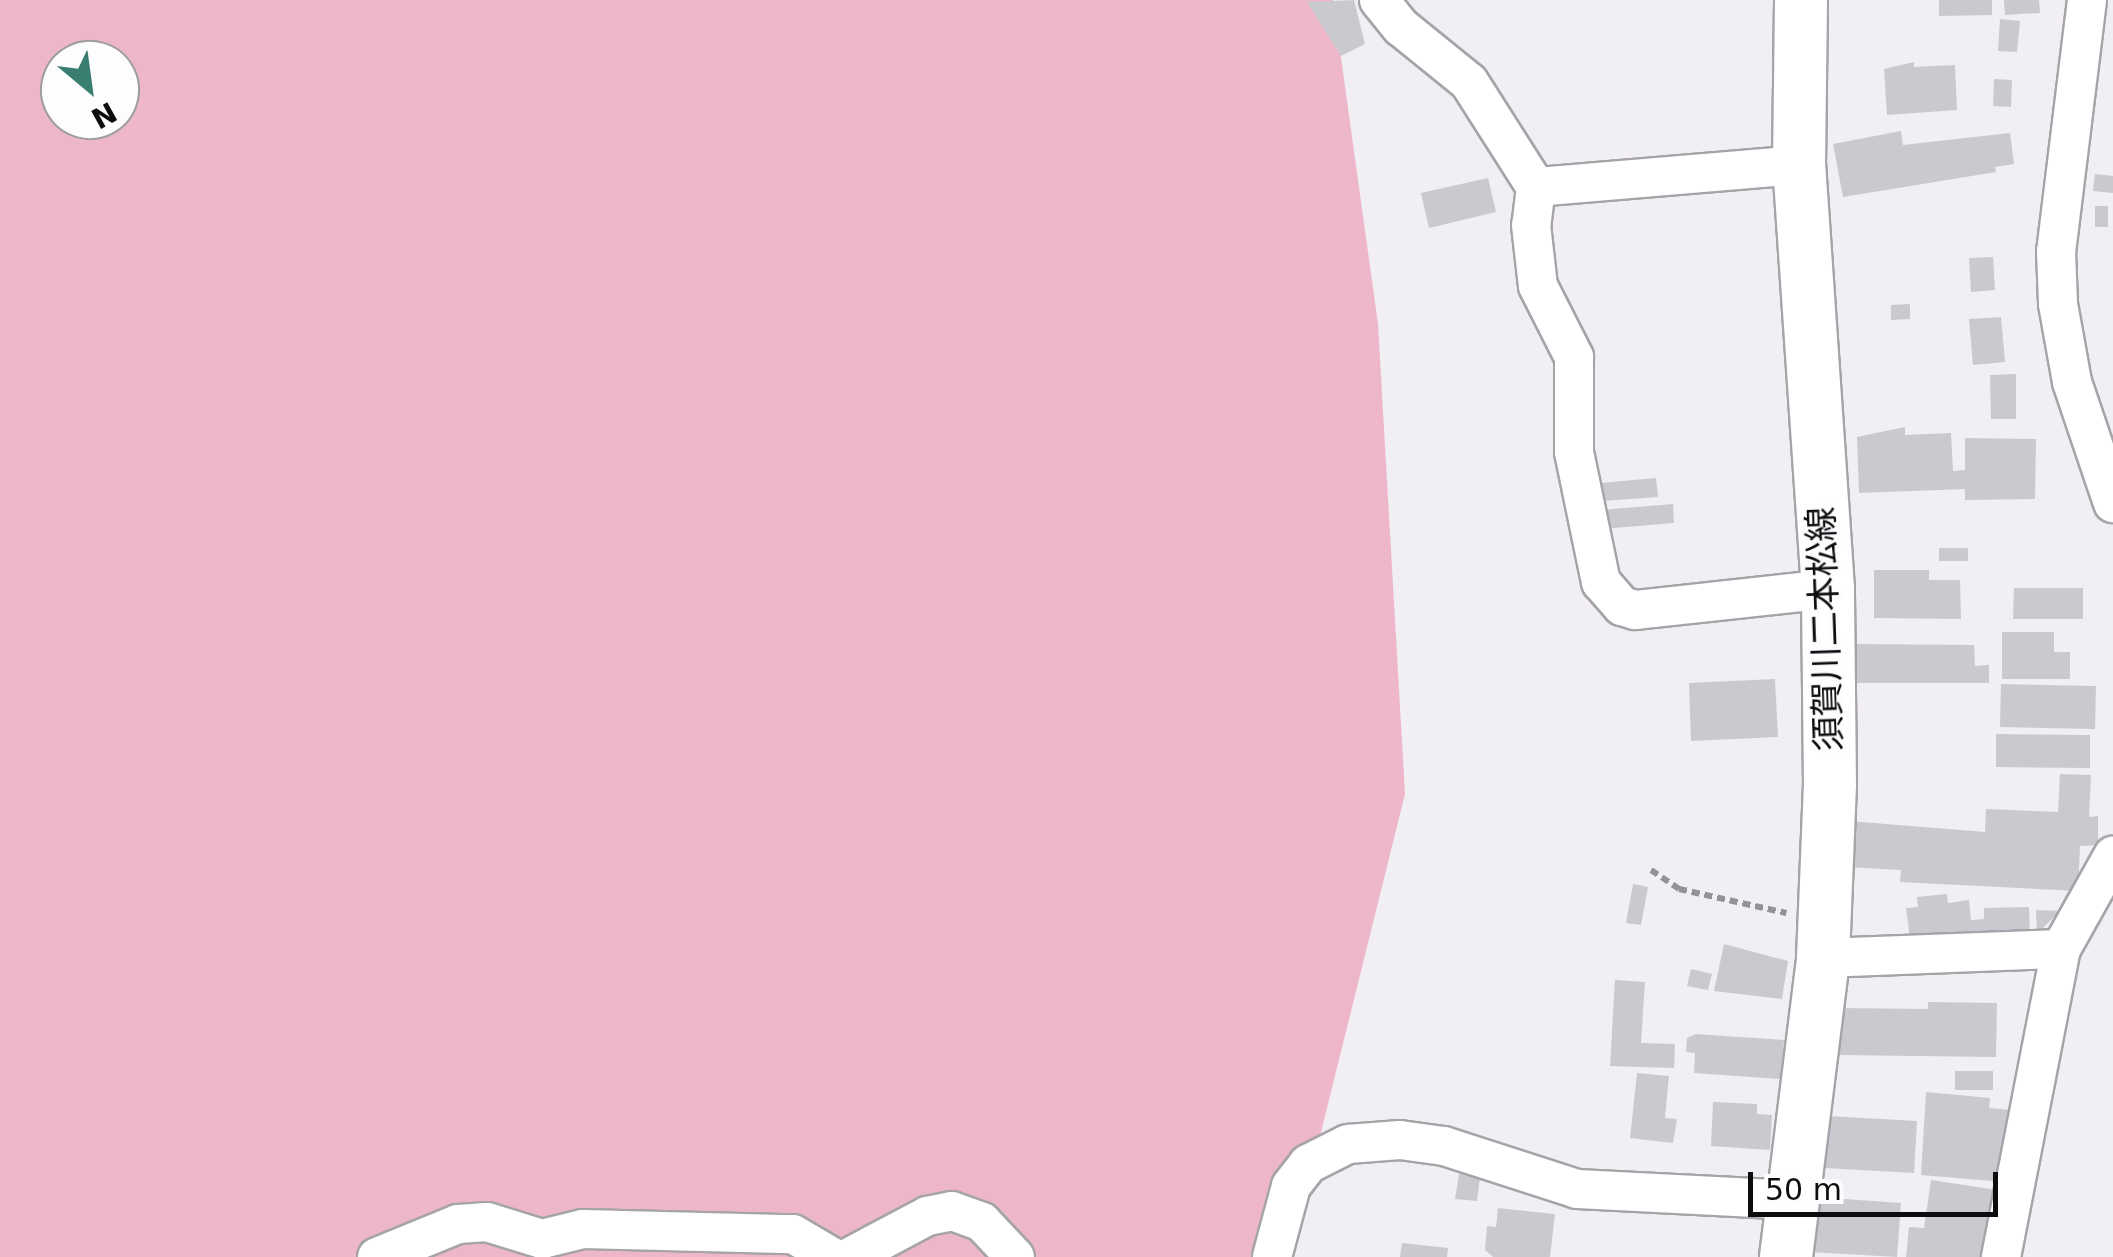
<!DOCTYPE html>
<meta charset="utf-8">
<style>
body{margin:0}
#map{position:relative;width:2113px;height:1257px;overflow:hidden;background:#f1eef4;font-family:"DejaVu Sans","Noto Sans JP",sans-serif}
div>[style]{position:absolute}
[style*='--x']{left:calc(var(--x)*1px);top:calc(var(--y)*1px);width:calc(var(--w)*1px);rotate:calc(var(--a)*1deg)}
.green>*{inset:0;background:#eeb7c9}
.building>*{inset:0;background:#c9cacf}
.path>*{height:6px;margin-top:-3px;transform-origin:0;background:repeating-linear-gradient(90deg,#949296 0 8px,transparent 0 13px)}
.roads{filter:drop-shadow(2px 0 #a6a3a9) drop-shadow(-2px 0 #a6a3a9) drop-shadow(0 2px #a6a3a9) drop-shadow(0 -2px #a6a3a9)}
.minor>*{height:38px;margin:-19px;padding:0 19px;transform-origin:19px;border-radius:19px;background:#fff}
.secondary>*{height:52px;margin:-26px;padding:0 26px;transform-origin:26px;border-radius:26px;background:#fff}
span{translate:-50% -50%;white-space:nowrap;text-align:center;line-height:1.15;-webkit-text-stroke:8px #fdfcff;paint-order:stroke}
.street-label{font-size:35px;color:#0d0c0e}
.north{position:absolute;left:40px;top:40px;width:100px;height:100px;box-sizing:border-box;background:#fdfcff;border:2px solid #9d9c9f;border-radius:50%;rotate:151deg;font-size:28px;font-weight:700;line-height:40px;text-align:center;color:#0d0c0e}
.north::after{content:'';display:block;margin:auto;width:35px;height:45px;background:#3a7e72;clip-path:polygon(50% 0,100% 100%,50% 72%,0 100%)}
.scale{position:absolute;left:1748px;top:1172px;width:250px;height:45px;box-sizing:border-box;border:5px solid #0d0c0e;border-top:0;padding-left:12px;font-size:30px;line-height:35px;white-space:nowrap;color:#0d0c0e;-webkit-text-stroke:8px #fdfcff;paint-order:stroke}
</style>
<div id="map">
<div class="green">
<i style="clip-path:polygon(evenodd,0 0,1333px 0,1378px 324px,1405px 794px,1290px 1257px,0 1257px,0 0,60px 60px,120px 60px,120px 120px,60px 120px,60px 60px)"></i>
</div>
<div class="building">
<i style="clip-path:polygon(1354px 0,1365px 44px,1341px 56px,1307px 2px)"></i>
<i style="clip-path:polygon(1939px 0,1992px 0,1992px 15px,1939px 16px)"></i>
<i style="clip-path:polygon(2004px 0,2039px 0,2040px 13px,2005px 15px)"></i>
<i style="clip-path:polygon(2000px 19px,2020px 21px,2017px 52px,1998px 51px)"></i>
<i style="clip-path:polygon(1914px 62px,1914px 67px,1955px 65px,1957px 110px,1887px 115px,1884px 69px)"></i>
<i style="clip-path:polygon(1994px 79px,2012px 80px,2011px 107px,1993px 106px)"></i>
<i style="clip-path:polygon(1901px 131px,1903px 145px,2010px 133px,2014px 164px,1995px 167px,1996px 172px,1843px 197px,1833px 144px)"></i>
<i style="clip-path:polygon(2095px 174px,2113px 176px,2113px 193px,2093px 191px)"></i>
<i style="clip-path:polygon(1488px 178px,1496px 212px,1429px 228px,1421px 193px)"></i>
<i style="clip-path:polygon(2095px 206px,2108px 206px,2108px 227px,2095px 227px)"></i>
<i style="clip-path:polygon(1993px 257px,1995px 290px,1971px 292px,1969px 258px)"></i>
<i style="clip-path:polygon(1910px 304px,1910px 319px,1891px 320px,1891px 305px)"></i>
<i style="clip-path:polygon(2001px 317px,2005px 362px,1973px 365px,1969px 319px)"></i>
<i style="clip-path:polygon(2016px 374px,2016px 419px,1991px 419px,1990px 375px)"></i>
<i style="clip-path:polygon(1905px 427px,1905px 435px,1951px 433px,1953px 471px,1965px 470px,1965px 438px,2036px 439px,2035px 499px,1965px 500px,1965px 489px,1859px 493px,1857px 437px)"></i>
<i style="clip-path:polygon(1656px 478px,1658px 497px,1602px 501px,1600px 483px)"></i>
<i style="clip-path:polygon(1673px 504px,1674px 523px,1602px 529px,1601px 510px)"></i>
<i style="clip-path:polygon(1939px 548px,1968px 548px,1968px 561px,1939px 561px)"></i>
<i style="clip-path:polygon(1874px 570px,1929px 570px,1929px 580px,1960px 580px,1961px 619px,1874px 618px)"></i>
<i style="clip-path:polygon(2014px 588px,2083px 588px,2083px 619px,2013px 619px)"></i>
<i style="clip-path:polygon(2002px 632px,2054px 632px,2054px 652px,2070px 652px,2070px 679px,2002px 679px)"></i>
<i style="clip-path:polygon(1855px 644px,1974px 645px,1975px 666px,1989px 665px,1989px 683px,1855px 683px)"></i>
<i style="clip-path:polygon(1775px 679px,1778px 737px,1691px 741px,1689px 683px)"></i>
<i style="clip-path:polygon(2001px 684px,2096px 686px,2095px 729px,2000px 727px)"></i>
<i style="clip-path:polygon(1996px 734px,2090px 735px,2090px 768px,1996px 767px)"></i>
<i style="clip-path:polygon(2060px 774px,2091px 775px,2089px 817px,2098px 816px,2098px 845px,2080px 846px,2078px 891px,1900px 882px,1901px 870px,1847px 867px,1849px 821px,1985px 832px,1986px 809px,2058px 812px)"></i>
<i style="clip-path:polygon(1633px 884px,1648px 887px,1641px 925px,1626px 923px)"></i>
<i style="clip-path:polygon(1947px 894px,1948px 903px,1969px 900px,1971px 920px,1984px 919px,1984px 908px,2029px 907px,2030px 934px,1910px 938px,1906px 908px,1918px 907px,1917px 897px)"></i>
<i style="clip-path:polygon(2036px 910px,2060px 911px,2037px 934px)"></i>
<i style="clip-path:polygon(1724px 944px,1788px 961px,1782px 999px,1714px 991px)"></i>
<i style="clip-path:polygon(1691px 969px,1712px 974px,1708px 990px,1687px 986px)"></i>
<i style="clip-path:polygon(1615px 980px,1645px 982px,1641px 1043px,1675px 1044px,1674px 1068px,1610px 1066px)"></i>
<i style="clip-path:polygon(1928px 1002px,1997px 1003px,1996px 1057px,1838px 1055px,1839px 1008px,1928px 1009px)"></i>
<i style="clip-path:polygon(1696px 1034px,1784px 1040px,1781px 1079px,1694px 1073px,1695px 1053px,1686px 1052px,1687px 1038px)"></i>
<i style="clip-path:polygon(1955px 1071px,1993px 1071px,1993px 1090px,1955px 1090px)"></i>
<i style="clip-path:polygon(1637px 1073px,1669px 1076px,1665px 1118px,1677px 1119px,1673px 1143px,1630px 1138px)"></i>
<i style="clip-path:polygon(1926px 1092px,1990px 1098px,1989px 1108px,2012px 1110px,2004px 1182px,1921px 1175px)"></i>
<i style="clip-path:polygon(1713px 1102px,1757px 1104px,1757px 1114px,1772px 1115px,1770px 1150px,1711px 1146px)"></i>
<i style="clip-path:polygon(1828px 1116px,1917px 1121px,1914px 1173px,1825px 1168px)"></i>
<i style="clip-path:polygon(1459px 1174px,1480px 1177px,1477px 1201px,1455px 1199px)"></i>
<i style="clip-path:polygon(1931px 1180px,1997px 1190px,1986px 1257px,1906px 1257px,1909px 1227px,1924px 1228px)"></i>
<i style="clip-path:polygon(1815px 1197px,1901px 1203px,1897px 1257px,1810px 1252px)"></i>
<i style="clip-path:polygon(1498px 1208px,1555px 1214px,1550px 1257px,1493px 1257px,1485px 1250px,1487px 1226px,1496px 1227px)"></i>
<i style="clip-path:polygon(1402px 1243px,1448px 1248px,1447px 1257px,1400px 1257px)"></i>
</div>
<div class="path">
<i style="--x:1651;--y:870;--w:34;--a:34"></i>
<i style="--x:1679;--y:889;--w:110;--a:12.6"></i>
</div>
<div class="roads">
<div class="minor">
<i style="--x:1379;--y:0;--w:35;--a:51"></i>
<i style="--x:1401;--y:27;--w:87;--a:39"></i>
<i style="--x:1469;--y:82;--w:125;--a:57.5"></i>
<i style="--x:1536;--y:187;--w:38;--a:97"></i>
<i style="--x:1531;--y:225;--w:61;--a:83.5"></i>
<i style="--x:1538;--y:286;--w:80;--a:63.1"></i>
<i style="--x:1574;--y:357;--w:95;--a:90"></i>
<i style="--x:1574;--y:452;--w:133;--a:78.3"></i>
<i style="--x:1601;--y:582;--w:32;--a:49"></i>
<i style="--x:1622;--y:606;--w:14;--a:17"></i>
<i style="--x:1635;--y:610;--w:194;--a:-6.2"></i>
<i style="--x:2087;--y:0;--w:253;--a:97"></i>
<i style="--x:2056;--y:251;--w:53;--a:87.8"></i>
<i style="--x:2058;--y:304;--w:79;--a:79.8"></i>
<i style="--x:2072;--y:382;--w:128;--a:71.3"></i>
<i style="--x:1536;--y:187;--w:264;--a:-4.8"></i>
<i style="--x:1823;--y:958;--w:238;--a:-2.2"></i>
<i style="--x:377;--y:1257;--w:87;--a:-22.2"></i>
<i style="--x:458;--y:1224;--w:29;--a:-4"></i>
<i style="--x:487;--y:1222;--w:58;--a:17.2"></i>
<i style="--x:542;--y:1239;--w:42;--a:-13.7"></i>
<i style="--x:583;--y:1229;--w:210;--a:1.4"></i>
<i style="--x:793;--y:1234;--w:45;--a:30.5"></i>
<i style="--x:850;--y:1257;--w:87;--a:-28"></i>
<i style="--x:927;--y:1216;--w:25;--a:-11"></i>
<i style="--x:952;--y:1211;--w:32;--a:20"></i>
<i style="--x:982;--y:1222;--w:48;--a:46.7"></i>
<i style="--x:1272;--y:1257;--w:73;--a:-75"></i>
<i style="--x:1291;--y:1186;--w:28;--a:-52"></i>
<i style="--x:1308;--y:1164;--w:45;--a:-26.6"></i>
<i style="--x:1348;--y:1144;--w:52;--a:-4.4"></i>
<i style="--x:1400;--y:1140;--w:44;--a:7.8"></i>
<i style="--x:1444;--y:1146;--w:140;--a:17.9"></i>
<i style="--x:1577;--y:1189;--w:218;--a:2.9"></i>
<i style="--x:2001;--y:1257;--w:314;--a:-79"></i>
<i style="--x:2061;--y:949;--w:107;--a:-60.8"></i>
</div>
<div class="secondary">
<i style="--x:1786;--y:1257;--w:301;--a:-82.9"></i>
<i style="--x:1823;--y:958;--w:173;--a:-87.7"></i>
<i style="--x:1830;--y:785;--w:196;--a:-90.6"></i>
<i style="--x:1828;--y:589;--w:425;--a:-93.9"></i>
<i style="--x:1799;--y:165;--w:165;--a:-89.3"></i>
</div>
</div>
<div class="street-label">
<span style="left:1825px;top:629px;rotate:-92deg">須賀川二本松線</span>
</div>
<div class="north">N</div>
<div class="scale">50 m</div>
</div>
